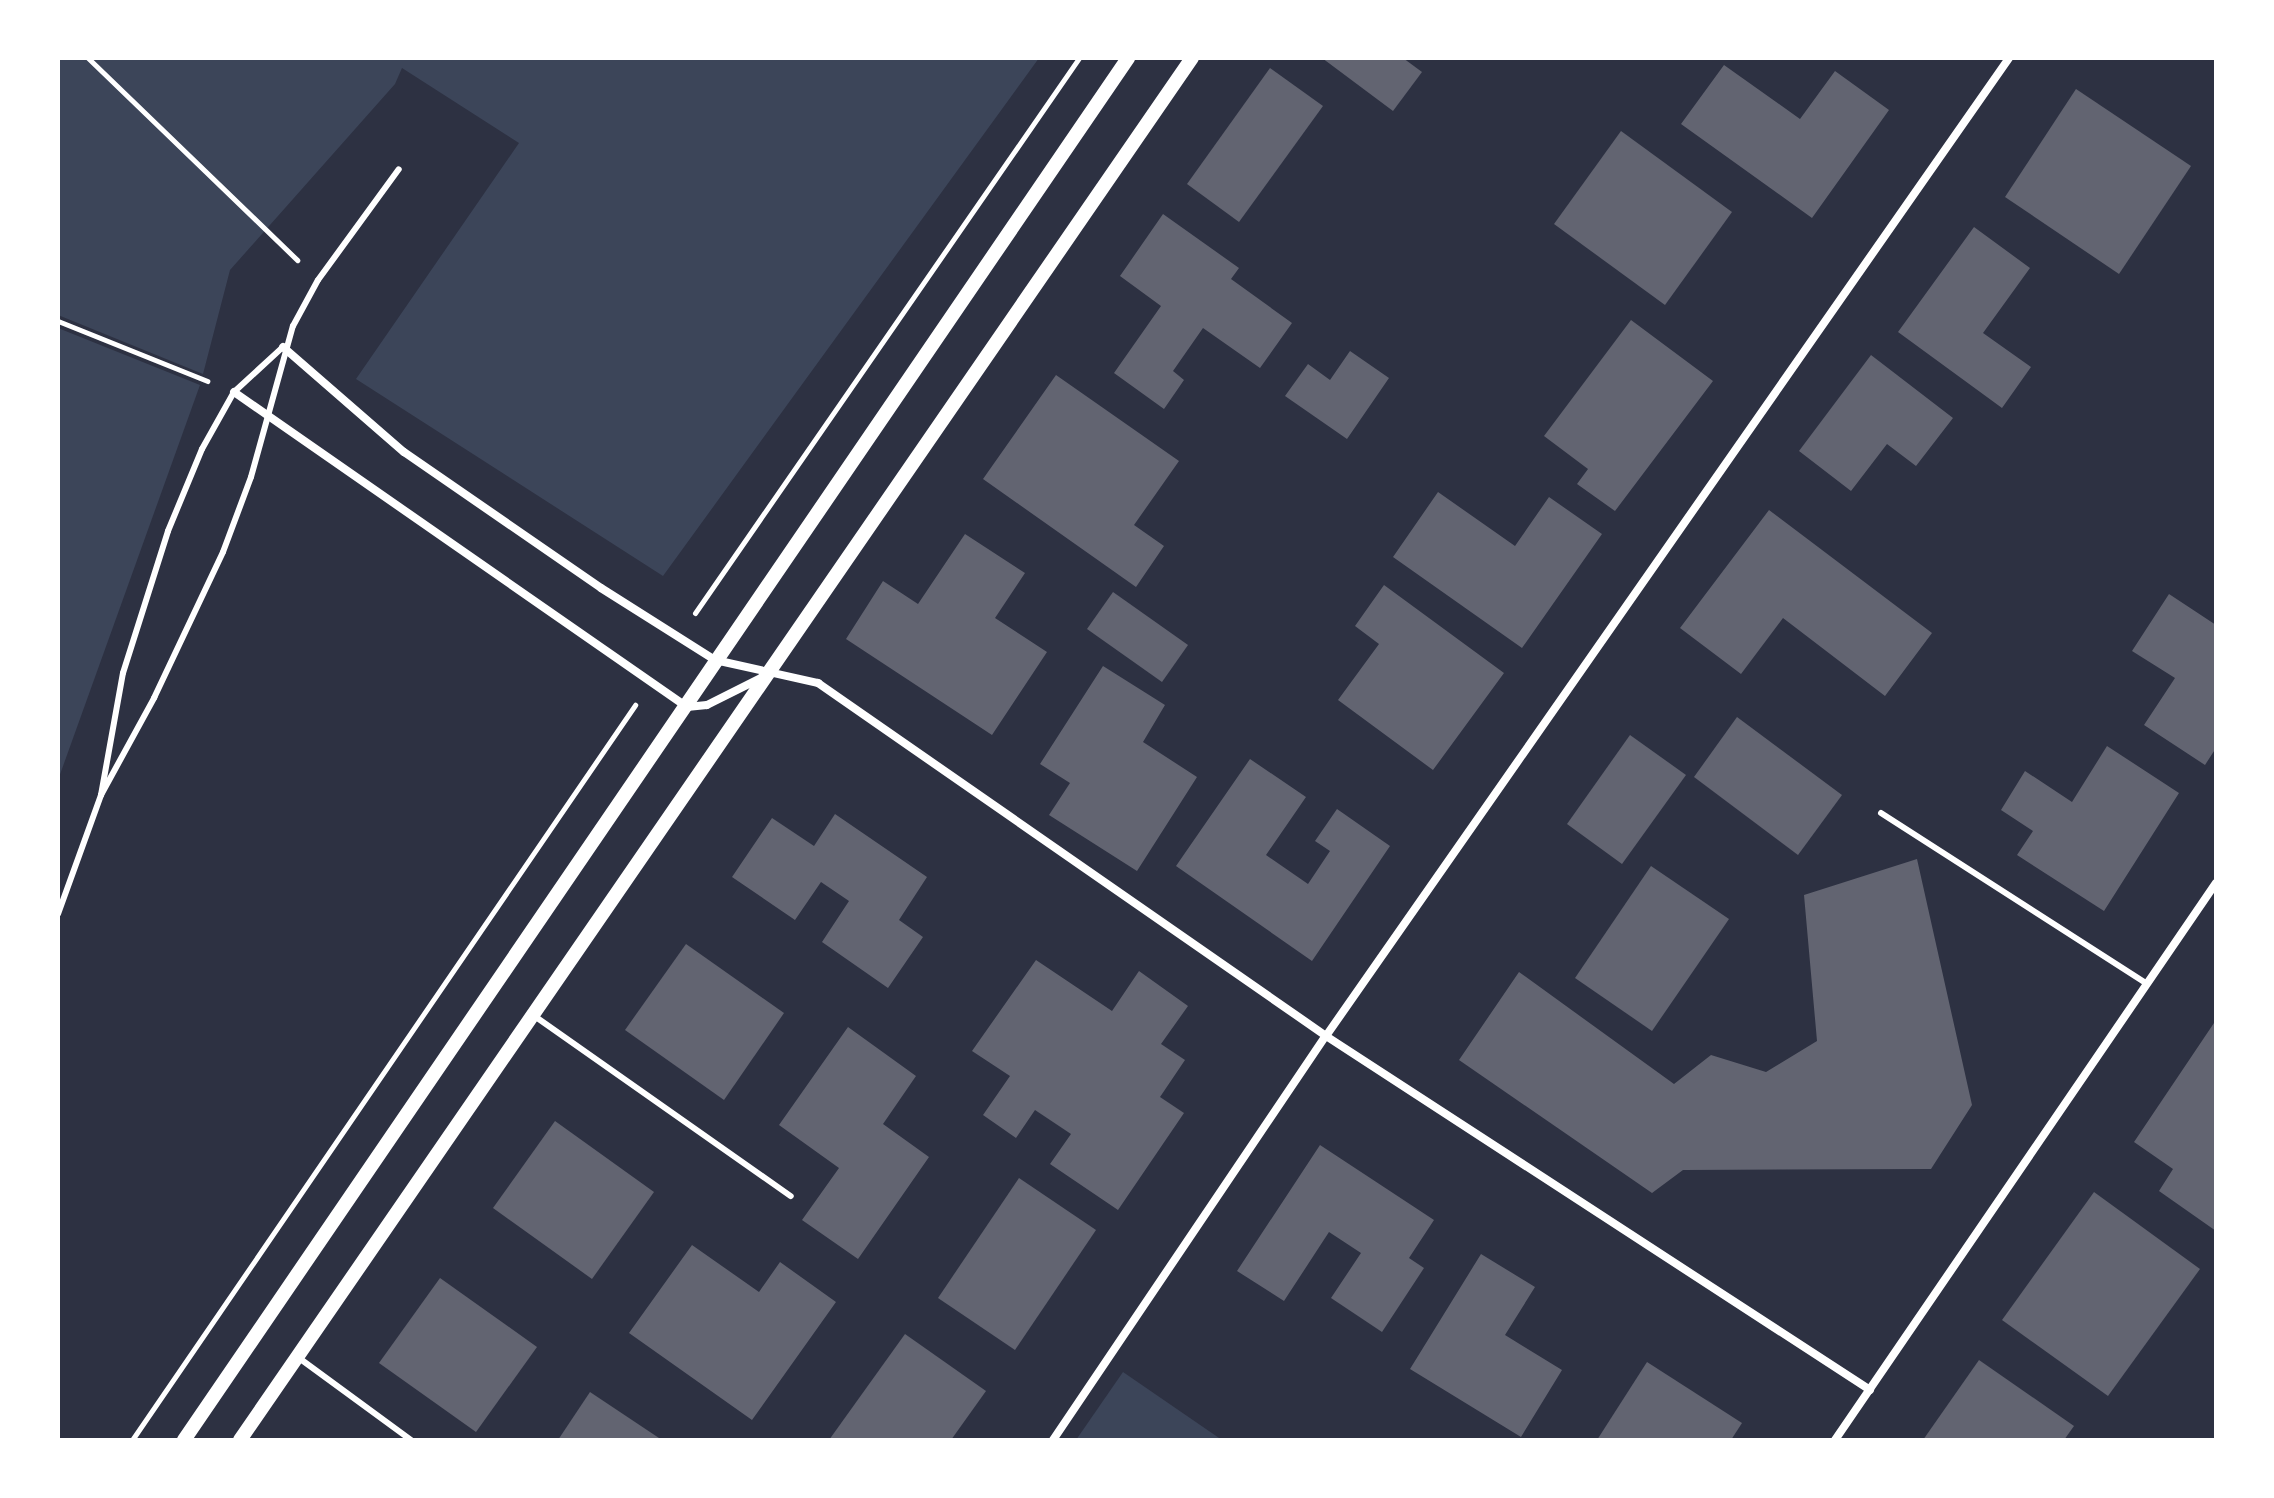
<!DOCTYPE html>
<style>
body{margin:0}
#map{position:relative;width:2274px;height:1498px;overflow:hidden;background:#2d3142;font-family:"Work Sans",sans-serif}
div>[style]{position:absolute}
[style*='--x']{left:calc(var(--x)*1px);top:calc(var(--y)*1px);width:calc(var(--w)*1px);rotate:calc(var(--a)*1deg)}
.green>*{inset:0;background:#3c4559}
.building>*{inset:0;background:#626471}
.path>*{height:5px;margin:-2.5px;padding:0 2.5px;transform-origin:2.5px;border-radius:2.5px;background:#fff}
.service>*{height:6px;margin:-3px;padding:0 3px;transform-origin:3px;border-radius:3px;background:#fff}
.minor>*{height:8px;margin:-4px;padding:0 4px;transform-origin:4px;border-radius:4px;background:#fff}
.tertiary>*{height:14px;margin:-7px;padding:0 7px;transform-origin:7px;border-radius:7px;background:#fff}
span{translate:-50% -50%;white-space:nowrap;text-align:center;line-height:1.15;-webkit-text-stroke:6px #fff;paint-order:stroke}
.frame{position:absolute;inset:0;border:60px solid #fff;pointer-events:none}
</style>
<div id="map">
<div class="green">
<i style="clip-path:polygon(58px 58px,1039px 58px,663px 576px,356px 379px,519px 143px,402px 68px,395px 84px,230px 270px,203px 374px,58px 315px)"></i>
<i style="clip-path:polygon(58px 328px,200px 385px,58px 780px)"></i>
<i style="clip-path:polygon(1123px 1372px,1222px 1440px,1076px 1440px)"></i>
</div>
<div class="building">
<i style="clip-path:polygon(1322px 58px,1403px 58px,1422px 72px,1393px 111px)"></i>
<i style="clip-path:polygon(1724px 65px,1800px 119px,1835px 71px,1889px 110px,1812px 218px,1681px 124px)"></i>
<i style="clip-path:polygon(1270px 68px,1323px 106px,1239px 222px,1187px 184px)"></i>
<i style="clip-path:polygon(2076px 89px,2191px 166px,2119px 274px,2005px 197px)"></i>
<i style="clip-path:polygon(1621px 131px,1732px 212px,1665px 305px,1554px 224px)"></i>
<i style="clip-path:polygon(1163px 214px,1239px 268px,1231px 279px,1292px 323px,1260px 368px,1203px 328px,1173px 371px,1184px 380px,1164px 409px,1114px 373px,1161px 306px,1120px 276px)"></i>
<i style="clip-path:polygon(1974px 227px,2030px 268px,1983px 333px,2031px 367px,2002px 408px,1898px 332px)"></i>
<i style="clip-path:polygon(1631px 320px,1713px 381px,1615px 511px,1577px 484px,1588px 469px,1544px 436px)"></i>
<i style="clip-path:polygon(1350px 351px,1389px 378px,1347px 439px,1285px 396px,1308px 364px,1330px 380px)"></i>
<i style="clip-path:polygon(1871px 355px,1953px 418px,1916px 466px,1887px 444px,1851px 491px,1799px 451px)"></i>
<i style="clip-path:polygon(1056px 375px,1179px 461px,1134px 525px,1164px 546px,1136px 587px,983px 479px)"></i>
<i style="clip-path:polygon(1438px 492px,1515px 546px,1549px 497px,1602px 534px,1522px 648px,1393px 557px)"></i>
<i style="clip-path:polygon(1769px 510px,1932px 633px,1885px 696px,1783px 618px,1741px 674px,1680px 628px)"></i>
<i style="clip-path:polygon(965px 534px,1025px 573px,995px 618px,1047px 652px,992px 735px,846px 639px,883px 581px,918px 604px)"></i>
<i style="clip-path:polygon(1384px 585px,1504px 673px,1433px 770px,1338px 700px,1379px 644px,1355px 626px)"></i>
<i style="clip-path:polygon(1113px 592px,1188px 645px,1162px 682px,1087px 629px)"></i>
<i style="clip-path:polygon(2169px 594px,2216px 625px,2216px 748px,2205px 765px,2144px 725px,2175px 678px,2132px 651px)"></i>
<i style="clip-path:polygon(1103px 666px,1165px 705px,1143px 742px,1197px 777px,1137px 871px,1049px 815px,1070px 783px,1040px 764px)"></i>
<i style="clip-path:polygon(1737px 717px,1842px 795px,1798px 855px,1694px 777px)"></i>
<i style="clip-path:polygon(1630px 735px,1686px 775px,1622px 864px,1567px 824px)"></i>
<i style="clip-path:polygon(2107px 746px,2179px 793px,2104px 911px,2017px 855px,2033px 831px,2001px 810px,2025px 771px,2072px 802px)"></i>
<i style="clip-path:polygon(1250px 759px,1306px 797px,1266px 855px,1308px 884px,1330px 851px,1315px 841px,1337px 809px,1390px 846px,1312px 961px,1176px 866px)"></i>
<i style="clip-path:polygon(835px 814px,927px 877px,899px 920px,923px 937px,888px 988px,822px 942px,849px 901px,821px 882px,795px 920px,732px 877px,772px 818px,814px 846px)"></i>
<i style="clip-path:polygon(1917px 859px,1972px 1105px,1931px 1169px,1683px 1170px,1652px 1193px,1459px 1060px,1519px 972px,1674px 1084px,1711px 1055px,1766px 1072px,1817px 1041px,1804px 895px)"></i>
<i style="clip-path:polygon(1651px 866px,1729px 919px,1652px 1031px,1575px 978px)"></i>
<i style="clip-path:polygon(686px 944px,784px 1013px,724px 1100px,625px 1030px)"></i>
<i style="clip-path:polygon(1036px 960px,1112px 1011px,1139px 971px,1188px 1006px,1161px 1044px,1185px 1060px,1160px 1097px,1184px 1113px,1118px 1210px,1050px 1164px,1071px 1134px,1035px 1110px,1016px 1138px,983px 1115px,1010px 1076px,972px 1051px)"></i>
<i style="clip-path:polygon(2214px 1023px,2216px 1024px,2216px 1231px,2159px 1191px,2173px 1169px,2134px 1142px)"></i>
<i style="clip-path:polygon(848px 1027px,916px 1076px,883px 1124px,929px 1157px,858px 1259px,802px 1220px,839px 1168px,779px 1125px)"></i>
<i style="clip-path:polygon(555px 1121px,654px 1192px,592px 1279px,493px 1208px)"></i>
<i style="clip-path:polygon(1320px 1145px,1434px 1220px,1409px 1258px,1424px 1268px,1382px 1332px,1331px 1298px,1361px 1253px,1329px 1232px,1284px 1301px,1237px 1271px)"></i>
<i style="clip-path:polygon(1019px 1178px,1096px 1230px,1015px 1350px,938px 1298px)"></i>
<i style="clip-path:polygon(2094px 1192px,2200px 1269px,2108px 1396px,2002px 1320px)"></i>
<i style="clip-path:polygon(692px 1245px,759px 1292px,780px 1262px,836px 1302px,752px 1420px,629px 1333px)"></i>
<i style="clip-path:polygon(1481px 1254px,1535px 1287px,1505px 1335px,1562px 1370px,1521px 1437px,1410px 1369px)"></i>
<i style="clip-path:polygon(440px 1278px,537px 1347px,476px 1432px,379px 1363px)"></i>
<i style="clip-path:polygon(905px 1334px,986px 1391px,951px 1440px,829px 1440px)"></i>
<i style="clip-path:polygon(1979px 1360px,2074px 1426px,2064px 1440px,1923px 1440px)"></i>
<i style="clip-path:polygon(1647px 1362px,1742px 1423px,1731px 1440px,1597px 1440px)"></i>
<i style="clip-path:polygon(590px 1392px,662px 1440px,558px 1440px)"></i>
</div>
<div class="path">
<i style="--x:88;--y:58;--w:291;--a:44"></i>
<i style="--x:58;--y:321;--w:161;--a:21.9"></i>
<i style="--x:695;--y:613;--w:675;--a:-55.32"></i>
<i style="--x:132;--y:1440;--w:891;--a:-55.61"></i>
</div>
<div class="service">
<i style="--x:101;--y:795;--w:111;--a:-61.3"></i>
<i style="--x:154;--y:698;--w:161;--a:-64.7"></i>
<i style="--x:223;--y:552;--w:80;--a:-69.5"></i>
<i style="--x:251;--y:477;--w:157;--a:-74.5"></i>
<i style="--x:293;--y:326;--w:52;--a:-61.5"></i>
<i style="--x:318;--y:280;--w:137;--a:-53.9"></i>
<i style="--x:1881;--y:813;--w:316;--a:32.7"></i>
<i style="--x:58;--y:914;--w:127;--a:-70.1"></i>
<i style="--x:101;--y:795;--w:124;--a:-79.8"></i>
<i style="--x:123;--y:673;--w:149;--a:-72.4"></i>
<i style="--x:168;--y:531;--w:89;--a:-67.5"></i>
<i style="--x:202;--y:449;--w:65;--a:-60.7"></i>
<i style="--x:234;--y:392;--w:67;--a:-42.6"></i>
<i style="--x:533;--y:1015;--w:315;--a:35.1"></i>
<i style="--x:299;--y:1358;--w:139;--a:36.2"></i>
</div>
<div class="minor">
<i style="--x:283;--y:347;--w:160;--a:41"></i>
<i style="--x:404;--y:452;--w:239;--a:34.6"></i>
<i style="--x:601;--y:588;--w:135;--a:32.3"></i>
<i style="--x:715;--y:660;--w:106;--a:12.6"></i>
<i style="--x:818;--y:683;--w:619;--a:34.79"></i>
<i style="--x:1326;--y:1036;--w:649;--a:33.05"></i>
<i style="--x:234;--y:392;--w:552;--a:34.81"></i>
<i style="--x:687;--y:707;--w:20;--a:-6"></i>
<i style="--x:707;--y:705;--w:60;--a:-26.6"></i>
<i style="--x:1053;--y:1440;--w:488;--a:-56"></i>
<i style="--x:1326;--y:1036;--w:1193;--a:-55.07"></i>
<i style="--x:1835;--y:1440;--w:675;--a:-55.63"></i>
</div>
<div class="tertiary">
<i style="--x:184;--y:1440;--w:1674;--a:-55.66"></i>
<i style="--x:240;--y:1440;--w:1678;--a:-55.44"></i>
</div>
<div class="frame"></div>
</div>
